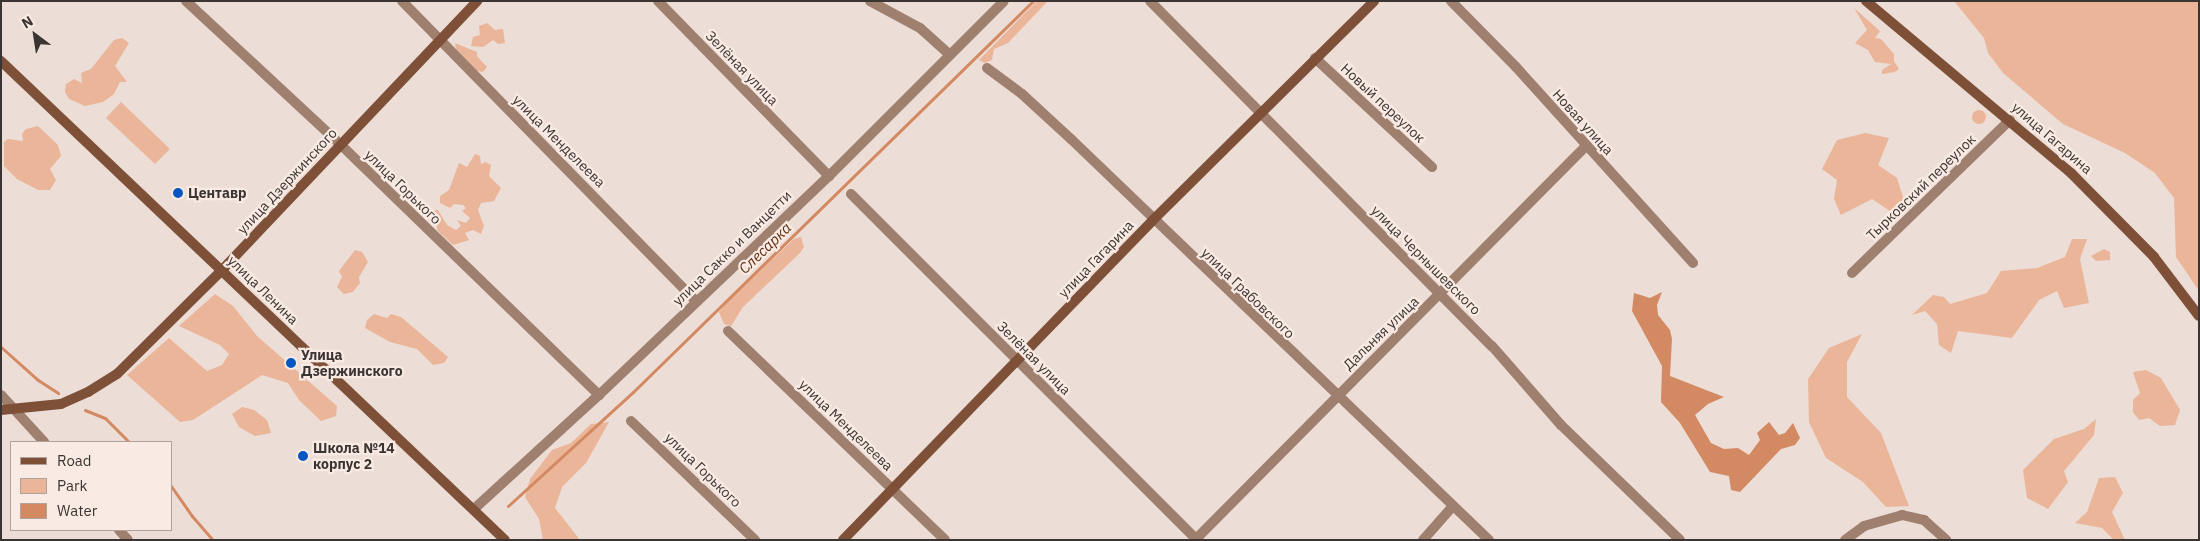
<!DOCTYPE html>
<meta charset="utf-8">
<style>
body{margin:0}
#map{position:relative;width:2200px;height:541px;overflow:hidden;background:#ecddd6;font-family:"IBM Plex Sans",sans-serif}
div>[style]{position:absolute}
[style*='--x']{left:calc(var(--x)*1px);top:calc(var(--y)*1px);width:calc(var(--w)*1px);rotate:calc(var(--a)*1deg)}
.green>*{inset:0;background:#ebb599}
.round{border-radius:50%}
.water>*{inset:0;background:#d38961}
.stream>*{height:3px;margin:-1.5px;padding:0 1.5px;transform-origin:1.5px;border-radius:1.5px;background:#d38961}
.minor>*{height:10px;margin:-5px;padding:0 5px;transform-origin:5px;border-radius:5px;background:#9f7f6e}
.secondary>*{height:10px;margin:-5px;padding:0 5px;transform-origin:5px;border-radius:5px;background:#7e5038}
.dots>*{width:14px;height:14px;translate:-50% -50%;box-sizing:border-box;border:2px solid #f9eae3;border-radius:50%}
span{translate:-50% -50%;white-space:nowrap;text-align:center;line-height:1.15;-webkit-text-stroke:4.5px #f9eae3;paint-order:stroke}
.street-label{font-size:14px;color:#3a3532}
.poi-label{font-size:14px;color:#3a3532;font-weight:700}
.left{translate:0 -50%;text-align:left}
.water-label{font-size:15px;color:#5f2e11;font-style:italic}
.frame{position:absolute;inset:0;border:2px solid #3a3532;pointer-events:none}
.legend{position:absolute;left:10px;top:441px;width:162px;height:90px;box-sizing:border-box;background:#f9eae3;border:1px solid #ada29c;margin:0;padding:6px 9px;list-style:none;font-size:15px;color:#3a3532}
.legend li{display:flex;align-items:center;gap:10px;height:25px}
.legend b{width:25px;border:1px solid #ada29c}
.north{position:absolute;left:10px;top:10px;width:50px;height:50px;-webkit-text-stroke:4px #f9eae3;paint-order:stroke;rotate:329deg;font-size:14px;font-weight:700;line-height:20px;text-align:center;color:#3a3532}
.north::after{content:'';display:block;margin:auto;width:18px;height:22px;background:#3a3532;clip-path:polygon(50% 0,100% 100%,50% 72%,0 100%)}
</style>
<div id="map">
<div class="green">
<i style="clip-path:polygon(1037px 1px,1048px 1px,1008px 43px,994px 49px,992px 60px,985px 63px,979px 60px)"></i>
<i style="clip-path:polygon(1954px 1px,2199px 1px,2199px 291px,2176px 257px,2174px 198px,2155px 173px,2125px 153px,2063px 124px,2003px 73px,1988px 53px,1984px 38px)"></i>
<i style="clip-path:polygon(1854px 8px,1880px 31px,1875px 38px,1881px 39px,1894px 54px,1894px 61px,1899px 69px,1895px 72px,1882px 74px,1882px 70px,1891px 64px,1875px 62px,1868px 50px,1855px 43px,1867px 30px)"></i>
<i style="clip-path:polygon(487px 23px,495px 30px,503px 29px,505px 43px,498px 44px,493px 40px,483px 47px,471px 46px,473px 37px,480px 35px,479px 26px)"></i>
<i style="clip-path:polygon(122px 38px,129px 43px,115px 66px,127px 82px,120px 82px,114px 94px,103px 102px,85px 106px,69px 99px,65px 92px,66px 84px,74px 79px,82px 83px,81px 73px,91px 69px,114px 40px)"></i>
<i style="clip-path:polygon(455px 43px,477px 52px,477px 56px,487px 67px,483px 72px,477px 71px,456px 49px)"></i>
<i style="clip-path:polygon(121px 102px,170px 149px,155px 164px,106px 118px)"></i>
<i class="round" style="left:1972px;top:110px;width:14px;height:14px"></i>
<i style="clip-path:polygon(38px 126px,58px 145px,61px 156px,50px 169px,56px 180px,50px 190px,38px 190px,17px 179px,4px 166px,4px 142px,8px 139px,23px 141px,22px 134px,26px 129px)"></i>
<i style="clip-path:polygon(1865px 133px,1889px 138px,1878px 165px,1897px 178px,1904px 200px,1890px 211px,1872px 199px,1841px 215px,1834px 199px,1837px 180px,1822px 169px,1837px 140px)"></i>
<i style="clip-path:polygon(475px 154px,480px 156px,481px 164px,486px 162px,491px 165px,489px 176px,501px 188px,494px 201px,481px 203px,478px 210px,484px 226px,481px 234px,473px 230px,465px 233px,469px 240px,453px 245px,437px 230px,437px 224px,427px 219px,430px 211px,438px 210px,447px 225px,456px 230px,461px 226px,457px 220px,466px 223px,470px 218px,462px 211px,466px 208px,463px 205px,454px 204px,450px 208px,440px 203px,440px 196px,449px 190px,459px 163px,467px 167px)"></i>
<i style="clip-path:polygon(801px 237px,804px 247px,800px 253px,743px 307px,731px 326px,724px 324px,719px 312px,730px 299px,794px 239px)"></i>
<i style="clip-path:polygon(2072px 239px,2087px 239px,2080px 259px,2089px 303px,2064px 308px,2057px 291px,2039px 300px,2012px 338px,1958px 331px,1951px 353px,1939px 345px,1937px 324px,1925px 311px,1912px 315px,1933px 295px,1944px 297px,1950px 304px,1987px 293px,2001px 271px,2037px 268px,2065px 257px)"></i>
<i style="clip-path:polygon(2104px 249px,2110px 252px,2110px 260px,2096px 261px,2091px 256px)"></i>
<i style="clip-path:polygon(355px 250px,362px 252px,368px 262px,359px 277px,360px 283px,353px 292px,344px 294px,337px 287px,342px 277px,339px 271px)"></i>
<i style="clip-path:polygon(215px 294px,233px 306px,257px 336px,337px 406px,336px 416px,321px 421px,299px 400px,288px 383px,262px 375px,193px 420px,180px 422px,127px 375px,169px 338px,207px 371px,222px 365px,229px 354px,220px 345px,179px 326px)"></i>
<i style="clip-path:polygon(374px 314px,387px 318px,391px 314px,401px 317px,448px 357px,444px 363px,433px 365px,417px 349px,390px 342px,365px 328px,367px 320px)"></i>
<i style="clip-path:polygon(1862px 334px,1847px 362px,1847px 397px,1881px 433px,1909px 506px,1886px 507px,1863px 482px,1826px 458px,1809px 422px,1808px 379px,1829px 348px)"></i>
<i style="clip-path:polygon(2146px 370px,2161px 378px,2180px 410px,2175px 425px,2160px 426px,2149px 418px,2139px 420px,2133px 412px,2133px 400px,2140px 393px,2133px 372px)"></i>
<i style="clip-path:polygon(242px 407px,254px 410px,267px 420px,271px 433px,255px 436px,239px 427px,232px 414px)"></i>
<i style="clip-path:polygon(2096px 419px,2094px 435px,2064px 471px,2068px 482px,2048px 509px,2027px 498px,2023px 470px,2054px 439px,2084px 429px)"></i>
<i style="clip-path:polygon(609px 422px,586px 463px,562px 487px,555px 508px,580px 540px,543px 540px,539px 519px,525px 497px,530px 479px,552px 450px,571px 443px,591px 424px)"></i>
<i style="clip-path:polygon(2115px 477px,2123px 493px,2112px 512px,2125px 540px,2114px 540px,2102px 528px,2075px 523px,2087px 512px,2099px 478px)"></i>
</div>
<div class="water">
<i style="clip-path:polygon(1662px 292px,1657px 305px,1658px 315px,1670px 330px,1672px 339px,1670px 376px,1724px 397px,1708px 404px,1695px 415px,1711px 443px,1724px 449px,1738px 448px,1749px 455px,1760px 440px,1757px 433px,1769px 422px,1779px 435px,1785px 433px,1793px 423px,1800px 438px,1795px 445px,1781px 449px,1740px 492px,1731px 490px,1729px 476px,1710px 472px,1680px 423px,1661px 402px,1662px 366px,1632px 311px,1634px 293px,1650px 298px)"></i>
</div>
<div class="stream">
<i style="--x:1;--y:347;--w:50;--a:41.7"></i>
<i style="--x:38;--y:380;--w:24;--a:33"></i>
<i style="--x:85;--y:410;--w:22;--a:22"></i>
<i style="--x:105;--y:418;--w:34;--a:45"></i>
<i style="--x:171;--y:486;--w:37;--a:55"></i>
<i style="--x:192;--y:516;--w:32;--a:49"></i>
<i style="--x:508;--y:506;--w:169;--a:-42.4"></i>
<i style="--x:633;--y:392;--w:559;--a:-44.35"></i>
</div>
<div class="minor">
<i style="--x:186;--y:1;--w:210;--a:42.9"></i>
<i style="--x:340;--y:144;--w:361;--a:44.1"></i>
<i style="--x:402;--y:1;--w:420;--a:45.6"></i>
<i style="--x:658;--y:1;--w:245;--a:45.7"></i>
<i style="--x:870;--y:1;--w:57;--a:28.4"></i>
<i style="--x:920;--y:28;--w:40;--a:42"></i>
<i style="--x:1150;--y:1;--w:486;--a:45.3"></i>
<i style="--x:1492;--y:346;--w:105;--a:48.9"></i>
<i style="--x:1561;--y:425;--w:165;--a:44"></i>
<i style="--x:1451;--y:1;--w:93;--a:45.4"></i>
<i style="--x:1516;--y:67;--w:264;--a:47.9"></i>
<i style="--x:1315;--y:58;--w:160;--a:43"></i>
<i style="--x:987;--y:68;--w:44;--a:36.6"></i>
<i style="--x:1022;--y:94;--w:67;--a:42.6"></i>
<i style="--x:1071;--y:139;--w:579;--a:43.81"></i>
<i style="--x:851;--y:194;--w:489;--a:45"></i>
<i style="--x:1852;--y:273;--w:220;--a:-44.1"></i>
<i style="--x:728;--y:331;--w:301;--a:43.9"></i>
<i style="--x:1;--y:395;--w:64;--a:47.5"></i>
<i style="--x:631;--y:421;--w:172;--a:43.8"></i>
<i style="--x:474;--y:509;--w:169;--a:-42.4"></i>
<i style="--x:599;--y:395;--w:318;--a:-43.6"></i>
<i style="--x:829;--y:176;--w:247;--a:-45"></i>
<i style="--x:119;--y:530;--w:13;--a:48"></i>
<i style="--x:1195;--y:540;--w:555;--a:-45.22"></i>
<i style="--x:1423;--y:540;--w:45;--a:-48.6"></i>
<i style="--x:1845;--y:540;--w:24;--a:-36"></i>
<i style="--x:1864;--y:526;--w:40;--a:-16"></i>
<i style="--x:1902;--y:515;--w:23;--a:13"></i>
<i style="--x:1924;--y:520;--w:30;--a:42"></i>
</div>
<div class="secondary">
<i style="--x:1866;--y:1;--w:268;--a:40"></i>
<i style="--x:2071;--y:173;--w:118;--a:45.3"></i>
<i style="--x:2154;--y:257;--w:74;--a:52.7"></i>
<i style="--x:1;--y:61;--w:695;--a:43.54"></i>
<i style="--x:1;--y:410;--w:60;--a:-5.7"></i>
<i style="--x:61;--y:404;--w:30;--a:-24"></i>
<i style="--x:88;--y:392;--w:34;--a:-32"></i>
<i style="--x:117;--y:374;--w:148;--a:-44.7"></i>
<i style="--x:222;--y:270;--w:371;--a:-46.5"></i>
<i style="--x:843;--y:540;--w:446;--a:-45.9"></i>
<i style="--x:1153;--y:220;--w:311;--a:-44.7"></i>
</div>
<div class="dots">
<i style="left:178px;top:193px;background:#0456c0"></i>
<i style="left:291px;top:363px;background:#0456c0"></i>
<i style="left:303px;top:456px;background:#0456c0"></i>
</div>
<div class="street-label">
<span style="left:742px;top:68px;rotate:46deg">Зелёная улица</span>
<span style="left:1383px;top:103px;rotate:43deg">Новый переулок</span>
<span style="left:1583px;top:122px;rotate:48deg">Новая улица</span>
<span style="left:2052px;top:138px;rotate:41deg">улица Гагарина</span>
<span style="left:559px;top:141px;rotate:45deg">улица Менделеева</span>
<span style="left:287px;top:181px;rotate:-47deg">улица Дзержинского</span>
<span style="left:403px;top:187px;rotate:44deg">улица Горького</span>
<span style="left:1921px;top:187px;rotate:-44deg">Тырковский переулок</span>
<span style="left:732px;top:248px;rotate:-44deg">улица Сакко и Ванцетти</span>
<span style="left:1096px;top:259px;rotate:-46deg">улица Гагарина</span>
<span style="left:1426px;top:260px;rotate:45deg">улица Чернышевского</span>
<span style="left:263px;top:290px;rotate:44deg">улица Ленина</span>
<span style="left:1248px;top:293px;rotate:44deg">улица Грабовского</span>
<span style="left:1381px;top:333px;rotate:-44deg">Дальняя улица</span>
<span style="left:1034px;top:358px;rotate:45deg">Зелёная улица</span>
<span style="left:846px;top:425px;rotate:44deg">улица Менделеева</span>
<span style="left:703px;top:470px;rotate:44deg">улица Горького</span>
</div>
<div class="poi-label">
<span class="left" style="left:188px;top:193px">Центавр</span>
<span class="left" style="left:301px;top:363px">Улица<br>Дзержинского</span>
<span class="left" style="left:313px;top:456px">Школа №14<br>корпус 2</span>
</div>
<div class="water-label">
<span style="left:765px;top:248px;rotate:-44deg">Слесарка</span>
</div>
<div class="frame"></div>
<ul class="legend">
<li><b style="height:6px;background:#7e5038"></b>Road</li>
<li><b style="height:14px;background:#ebb599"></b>Park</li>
<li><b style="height:14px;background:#d38961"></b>Water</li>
</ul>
<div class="north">N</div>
</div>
